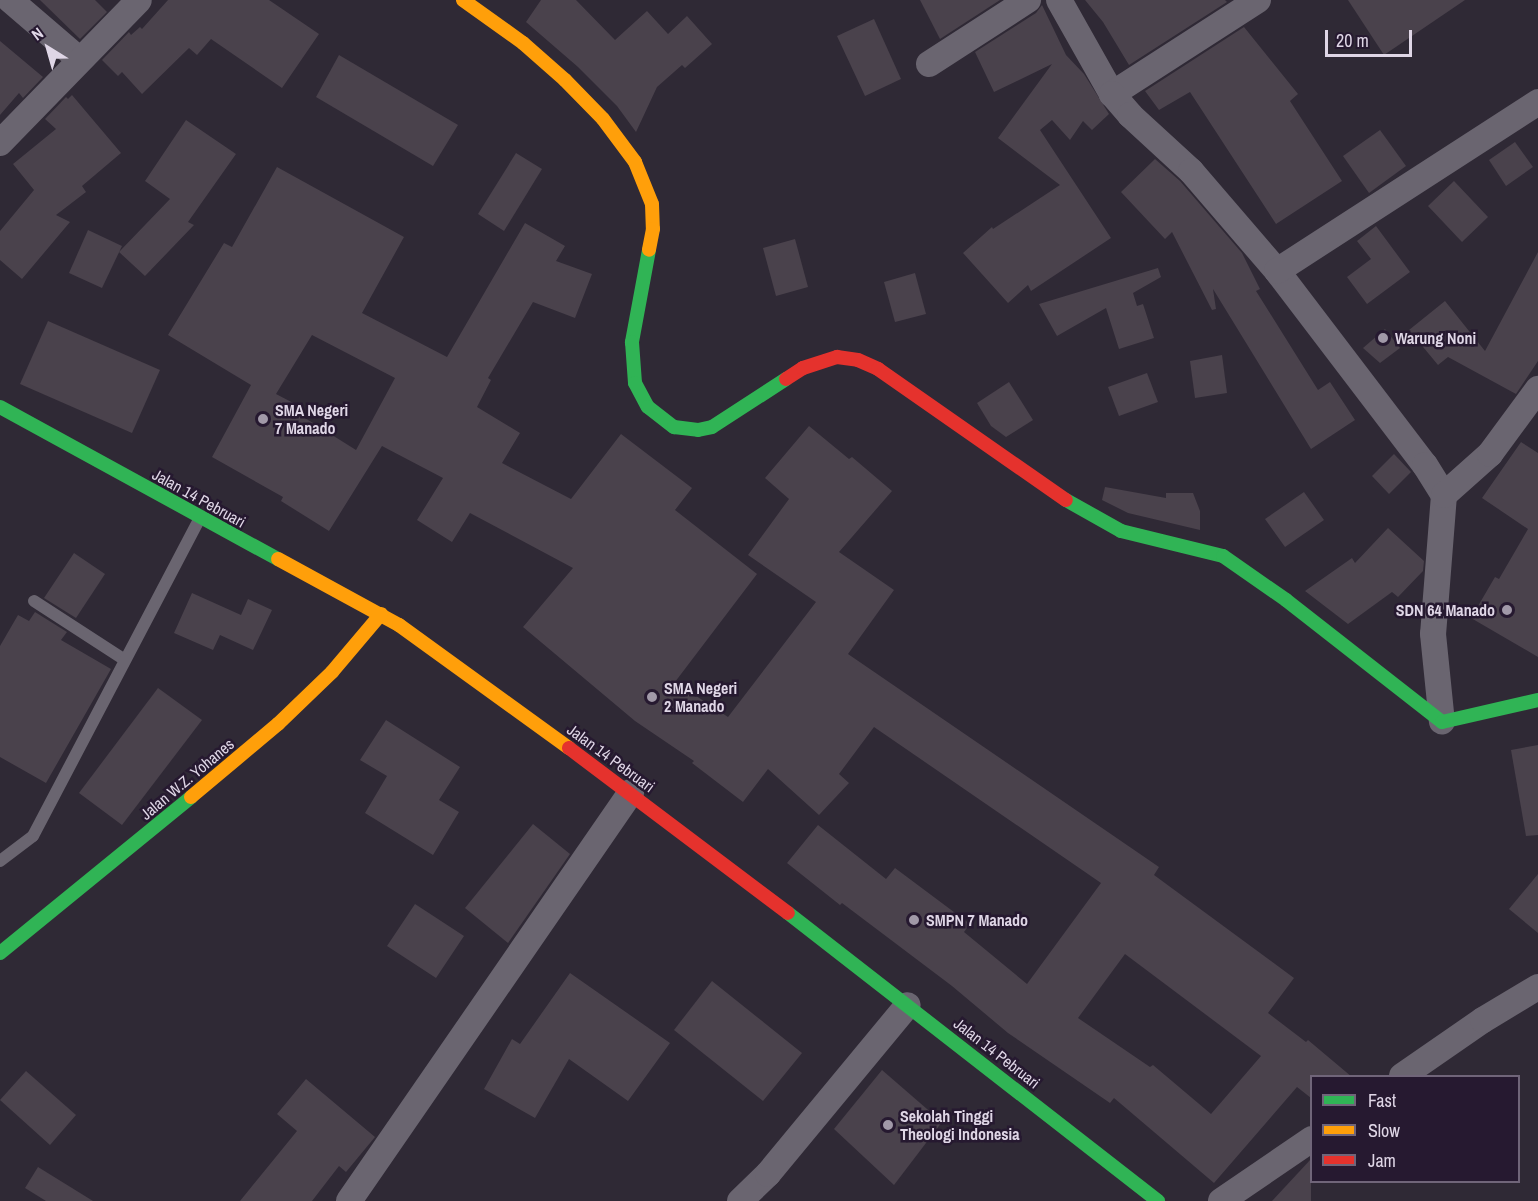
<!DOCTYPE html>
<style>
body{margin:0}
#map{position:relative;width:1538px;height:1201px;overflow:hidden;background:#2f2935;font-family:"Archivo Narrow",sans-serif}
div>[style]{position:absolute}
.building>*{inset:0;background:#4a424c}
.lane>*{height:12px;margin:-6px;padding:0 6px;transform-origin:6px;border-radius:6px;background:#6a6570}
.street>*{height:26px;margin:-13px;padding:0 13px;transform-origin:13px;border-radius:13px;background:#6a6570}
.fast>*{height:14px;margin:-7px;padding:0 7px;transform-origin:7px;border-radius:7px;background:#30b455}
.slow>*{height:14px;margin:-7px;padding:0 7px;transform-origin:7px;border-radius:7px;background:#ff9f0a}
.jam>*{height:14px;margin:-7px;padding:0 7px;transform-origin:7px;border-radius:7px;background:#e5322d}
.dots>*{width:16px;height:16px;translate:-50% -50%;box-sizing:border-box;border:3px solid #261930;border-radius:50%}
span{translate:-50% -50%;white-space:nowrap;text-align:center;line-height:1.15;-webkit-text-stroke:5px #261930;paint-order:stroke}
.poi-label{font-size:16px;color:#dfd6e6;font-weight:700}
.left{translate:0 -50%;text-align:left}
.right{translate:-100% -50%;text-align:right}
.street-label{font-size:16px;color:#dfd6e6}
.legend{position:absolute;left:1310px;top:1075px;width:210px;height:108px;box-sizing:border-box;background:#261930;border:2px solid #706579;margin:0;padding:8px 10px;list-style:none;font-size:18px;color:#dfd6e6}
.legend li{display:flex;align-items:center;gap:12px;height:30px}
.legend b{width:30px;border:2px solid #706579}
.north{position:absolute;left:18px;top:18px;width:60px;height:60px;-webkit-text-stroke:4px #261930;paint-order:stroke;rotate:323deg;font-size:16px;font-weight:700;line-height:24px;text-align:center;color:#dfd6e6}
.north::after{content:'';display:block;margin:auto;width:21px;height:27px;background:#dfd6e6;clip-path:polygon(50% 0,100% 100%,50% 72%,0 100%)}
.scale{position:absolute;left:1325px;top:30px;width:87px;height:27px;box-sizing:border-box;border:3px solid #dfd6e6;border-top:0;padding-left:8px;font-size:18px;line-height:21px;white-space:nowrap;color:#dfd6e6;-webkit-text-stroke:4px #261930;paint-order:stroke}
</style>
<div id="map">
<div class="building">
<i style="clip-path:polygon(40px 0,95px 0,107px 12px,80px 39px)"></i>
<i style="clip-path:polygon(168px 0,269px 0,319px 34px,282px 88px,211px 39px,197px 55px,189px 48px,142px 94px,122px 72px,118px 76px,102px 60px,129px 32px,131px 35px,140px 27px,142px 29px)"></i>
<i style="clip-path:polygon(541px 0,576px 0,615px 40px,647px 11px,668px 34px,687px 16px,712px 44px,685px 68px,682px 65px,657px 87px,636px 132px,617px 106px,578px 67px,526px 22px)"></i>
<i style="clip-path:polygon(920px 0,1000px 0,940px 39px)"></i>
<i style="clip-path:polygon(1085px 0,1225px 0,1227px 2px,1129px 65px,1103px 22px)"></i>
<i style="clip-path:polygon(1348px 0,1465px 0,1384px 55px)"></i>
<i style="clip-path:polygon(1042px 5px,1066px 55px,1084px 74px,1109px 114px,1092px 130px,1083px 121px,1070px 140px,1052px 120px,1040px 130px,1111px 238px,1031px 291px,1028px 285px,1008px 303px,963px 253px,992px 227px,993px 229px,1060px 185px,998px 138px,1052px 64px,994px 92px,975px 52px,1036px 13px)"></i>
<i style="clip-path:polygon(874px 19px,901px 79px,865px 96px,837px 36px)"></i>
<i style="clip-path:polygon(1244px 27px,1298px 94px,1290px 101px,1342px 181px,1276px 224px,1190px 92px,1159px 110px,1145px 91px)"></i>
<i style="clip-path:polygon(0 41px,43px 77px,23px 98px,19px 93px,0 115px)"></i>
<i style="clip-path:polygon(339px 55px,458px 125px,433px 166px,316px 97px)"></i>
<i style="clip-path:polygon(72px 95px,121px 153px,82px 186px,86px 192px,56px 215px,70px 222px,22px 279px,0 260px,0 231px,34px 190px,13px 164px,56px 129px,45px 119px,66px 97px,68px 99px)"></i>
<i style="clip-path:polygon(186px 120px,236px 154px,188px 222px,194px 225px,145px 276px,119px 252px,170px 199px,145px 181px)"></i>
<i style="clip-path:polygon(1380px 130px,1406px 166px,1369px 193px,1343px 156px)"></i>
<i style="clip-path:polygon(1515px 142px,1533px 167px,1506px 186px,1489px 160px)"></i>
<i style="clip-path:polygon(516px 153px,542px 169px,504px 231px,478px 214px)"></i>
<i style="clip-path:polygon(1155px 159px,1180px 181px,1242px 253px,1260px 289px,1256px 291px,1318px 390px,1330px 382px,1355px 420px,1311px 449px,1213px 289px,1216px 309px,1212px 310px,1172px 232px,1165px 239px,1121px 192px)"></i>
<i style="clip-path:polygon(evenodd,277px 167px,404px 237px,362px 313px,447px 357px,525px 223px,565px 246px,556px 261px,592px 274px,575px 318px,533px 302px,488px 378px,491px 380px,477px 407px,520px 433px,502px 463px,571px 499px,621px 434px,692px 488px,675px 510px,757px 574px,675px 682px,728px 717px,816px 602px,748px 555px,789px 499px,765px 478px,809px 426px,849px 459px,852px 457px,892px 491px,839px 552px,894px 590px,848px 654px,1159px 867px,1154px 875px,1294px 978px,1268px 1013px,1306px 1042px,1308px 1040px,1352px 1077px,1311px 1077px,1311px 1098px,1297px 1087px,1214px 1183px,1114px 1098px,1110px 1103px,1008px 1033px,952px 986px,842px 903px,840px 905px,787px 863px,818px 825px,886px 879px,895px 868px,970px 924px,964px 932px,1027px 984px,1101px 883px,874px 727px,839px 774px,849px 783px,819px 815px,768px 769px,743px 802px,692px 763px,694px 761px,635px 721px,523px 627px,573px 568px,470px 513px,452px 542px,417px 520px,443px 478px,382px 446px,329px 531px,281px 501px,283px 497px,212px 457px,251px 385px,168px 335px,224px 243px,232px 247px,277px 167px,312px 335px,395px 378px,356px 450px,297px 413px,301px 407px,276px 394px,312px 335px,277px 167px,1125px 954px,1261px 1056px,1211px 1114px,1153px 1065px,1150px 1067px,1078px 1018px,1125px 954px)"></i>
<i style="clip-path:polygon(1454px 181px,1488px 217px,1462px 242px,1428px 206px)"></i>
<i style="clip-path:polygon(1376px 226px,1410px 272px,1367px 304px,1347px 277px,1371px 259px,1357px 241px)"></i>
<i style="clip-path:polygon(88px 230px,122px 246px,102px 288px,69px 273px)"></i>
<i style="clip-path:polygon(795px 239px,808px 287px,776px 296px,763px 248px)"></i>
<i style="clip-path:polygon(1538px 252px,1538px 361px,1516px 394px,1448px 357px,1438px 365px,1409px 330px,1445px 301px,1485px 351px)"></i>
<i style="clip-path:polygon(1158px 268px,1161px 277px,1133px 293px,1137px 306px,1143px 304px,1154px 338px,1119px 349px,1106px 308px,1057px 336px,1039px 304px)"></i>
<i style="clip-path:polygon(915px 273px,926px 314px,895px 322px,884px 282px)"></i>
<i style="clip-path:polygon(48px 321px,160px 370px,132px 433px,20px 384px)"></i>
<i style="clip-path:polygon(1385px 329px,1400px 348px,1380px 363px,1363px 348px)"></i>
<i style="clip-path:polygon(1222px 355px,1227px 393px,1195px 398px,1190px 361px)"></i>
<i style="clip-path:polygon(1147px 373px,1158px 402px,1119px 416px,1108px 387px)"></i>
<i style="clip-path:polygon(1009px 382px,1033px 420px,1006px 437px,991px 426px,977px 403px)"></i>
<i style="clip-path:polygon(1521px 442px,1538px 453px,1538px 657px,1471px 618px,1495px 577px,1499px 579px,1528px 529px,1482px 498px)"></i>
<i style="clip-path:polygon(1394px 454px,1411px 472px,1389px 494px,1372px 476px)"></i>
<i style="clip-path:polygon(1105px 487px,1166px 498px,1166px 493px,1193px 493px,1200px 511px,1200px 530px,1128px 513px,1102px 500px)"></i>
<i style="clip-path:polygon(1304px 492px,1324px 520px,1285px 547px,1265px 519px)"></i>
<i style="clip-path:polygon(1388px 528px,1424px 561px,1423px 571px,1398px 597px,1392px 592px,1348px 624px,1305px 591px,1352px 558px,1355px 563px)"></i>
<i style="clip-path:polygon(74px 553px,105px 574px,76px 618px,44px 598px)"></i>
<i style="clip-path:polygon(192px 593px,241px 615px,248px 599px,272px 610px,253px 650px,220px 635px,213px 650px,174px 633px)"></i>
<i style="clip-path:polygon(35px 612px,67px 632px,61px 640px,111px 669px,46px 783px,0 757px,0 646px,18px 615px,29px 621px)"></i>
<i style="clip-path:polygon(158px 688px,202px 720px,122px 825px,79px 793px)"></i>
<i style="clip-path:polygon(386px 720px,460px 767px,439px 800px,459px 812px,433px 855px,365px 813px,387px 776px,360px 760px)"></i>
<i style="clip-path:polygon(1538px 745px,1538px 835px,1526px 836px,1511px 750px)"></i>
<i style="clip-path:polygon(533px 824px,570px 854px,508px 943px,465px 908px)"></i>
<i style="clip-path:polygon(1538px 874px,1538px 933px,1509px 909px)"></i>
<i style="clip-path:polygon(415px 904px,464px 936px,436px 978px,387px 946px)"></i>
<i style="clip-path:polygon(570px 973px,670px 1043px,628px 1101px,569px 1059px,535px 1118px,484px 1089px,512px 1039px,520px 1044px)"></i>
<i style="clip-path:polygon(712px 981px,802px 1053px,763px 1101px,674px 1030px)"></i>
<i style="clip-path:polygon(882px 1070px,942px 1122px,894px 1185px,834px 1129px)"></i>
<i style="clip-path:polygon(26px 1071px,76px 1115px,50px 1145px,0 1100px)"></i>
<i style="clip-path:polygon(306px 1079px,375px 1137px,346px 1172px,339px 1166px,312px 1201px,240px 1201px,297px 1131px,277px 1114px)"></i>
<i style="clip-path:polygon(1311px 1159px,1311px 1201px,1272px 1201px)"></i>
<i style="clip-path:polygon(38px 1167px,93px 1201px,46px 1201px,25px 1188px)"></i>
</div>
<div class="lane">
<i style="left:34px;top:601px;width:108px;rotate:33deg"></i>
<i style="left:0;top:861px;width:41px;rotate:-37.1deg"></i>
<i style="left:33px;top:836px;width:359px;rotate:-62.3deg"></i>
</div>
<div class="street">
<i style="left:10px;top:0;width:92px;rotate:40.6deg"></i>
<i style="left:1059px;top:0;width:108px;rotate:60.6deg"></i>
<i style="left:1258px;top:0;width:174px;rotate:147.2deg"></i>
<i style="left:1112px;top:94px;width:28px;rotate:49deg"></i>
<i style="left:1130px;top:115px;width:83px;rotate:42.6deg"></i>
<i style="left:1191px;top:171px;width:132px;rotate:49.3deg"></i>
<i style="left:1277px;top:271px;width:244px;rotate:52.7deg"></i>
<i style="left:1425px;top:465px;width:36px;rotate:58deg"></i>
<i style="left:1444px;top:495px;width:139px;rotate:94.5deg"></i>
<i style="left:1433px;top:634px;width:88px;rotate:84.2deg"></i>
<i style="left:929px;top:64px;width:118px;rotate:-32.9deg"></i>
<i style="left:0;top:143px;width:199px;rotate:-45.8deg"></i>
<i style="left:1277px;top:271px;width:311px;rotate:-32.9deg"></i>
<i style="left:1444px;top:495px;width:62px;rotate:-41.7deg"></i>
<i style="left:1490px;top:454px;width:81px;rotate:-53.6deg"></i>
<i style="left:1402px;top:1076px;width:98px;rotate:-34.7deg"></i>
<i style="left:1483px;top:1020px;width:64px;rotate:-31deg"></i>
<i style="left:349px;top:1201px;width:497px;rotate:-55.4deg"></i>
<i style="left:740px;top:1201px;width:39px;rotate:-44deg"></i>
<i style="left:768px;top:1174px;width:219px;rotate:-50.4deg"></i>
<i style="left:1221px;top:1201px;width:110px;rotate:-34.3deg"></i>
</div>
<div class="fast">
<i style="left:649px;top:250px;width:94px;rotate:100.5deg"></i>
<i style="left:632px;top:342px;width:41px;rotate:85.8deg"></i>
<i style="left:635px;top:383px;width:27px;rotate:62deg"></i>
<i style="left:648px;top:407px;width:33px;rotate:38deg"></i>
<i style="left:674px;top:427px;width:24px;rotate:7deg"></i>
<i style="left:698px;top:430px;width:14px;rotate:-12deg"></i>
<i style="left:712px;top:427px;width:88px;rotate:-33deg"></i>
<i style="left:0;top:407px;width:317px;rotate:28.7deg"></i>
<i style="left:1066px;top:500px;width:63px;rotate:29.4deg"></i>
<i style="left:1121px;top:531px;width:105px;rotate:13.8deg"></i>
<i style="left:1223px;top:556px;width:77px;rotate:34.9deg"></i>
<i style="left:1286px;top:600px;width:198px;rotate:38deg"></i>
<i style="left:1442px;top:722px;width:98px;rotate:-12.9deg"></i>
<i style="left:788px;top:913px;width:469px;rotate:37.9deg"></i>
<i style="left:0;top:953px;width:247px;rotate:-39.2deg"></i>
</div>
<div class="slow">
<i style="left:463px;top:0;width:74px;rotate:35.6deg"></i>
<i style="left:523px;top:43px;width:56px;rotate:41.4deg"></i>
<i style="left:565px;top:80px;width:54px;rotate:45.7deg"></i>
<i style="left:603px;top:119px;width:54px;rotate:53.3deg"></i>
<i style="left:635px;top:162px;width:45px;rotate:68deg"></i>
<i style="left:652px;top:204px;width:25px;rotate:88deg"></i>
<i style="left:653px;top:229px;width:21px;rotate:101deg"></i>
<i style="left:278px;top:559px;width:138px;rotate:28.6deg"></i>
<i style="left:399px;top:625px;width:210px;rotate:35.9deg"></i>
<i style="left:191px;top:797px;width:114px;rotate:-40deg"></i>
<i style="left:278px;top:724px;width:75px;rotate:-43.9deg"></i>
<i style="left:332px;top:672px;width:76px;rotate:-49.8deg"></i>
</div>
<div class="jam">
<i style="left:786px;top:379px;width:20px;rotate:-33deg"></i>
<i style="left:803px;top:368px;width:36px;rotate:-18deg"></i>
<i style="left:837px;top:357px;width:21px;rotate:8deg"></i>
<i style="left:858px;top:360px;width:22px;rotate:24deg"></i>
<i style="left:878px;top:369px;width:229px;rotate:34.9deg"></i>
<i style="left:569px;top:748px;width:274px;rotate:37deg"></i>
</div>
<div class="dots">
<i style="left:1383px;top:338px;background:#a199a8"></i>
<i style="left:263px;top:419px;background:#a199a8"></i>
<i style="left:1507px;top:610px;background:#a199a8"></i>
<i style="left:652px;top:697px;background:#a199a8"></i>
<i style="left:914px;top:920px;background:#a199a8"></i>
<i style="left:888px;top:1125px;background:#a199a8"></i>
</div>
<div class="poi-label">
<span class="left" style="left:1395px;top:338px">Warung Noni</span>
<span class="left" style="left:275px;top:419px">SMA Negeri<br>7 Manado</span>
<span class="right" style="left:1495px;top:610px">SDN 64 Manado</span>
<span class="left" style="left:664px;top:697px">SMA Negeri<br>2 Manado</span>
<span class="left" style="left:926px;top:920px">SMPN 7 Manado</span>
<span class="left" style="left:900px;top:1125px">Sekolah Tinggi<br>Theologi Indonesia</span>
</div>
<div class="street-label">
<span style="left:199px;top:498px;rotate:29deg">Jalan 14 Pebruari</span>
<span style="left:611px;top:758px;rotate:36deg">Jalan 14 Pebruari</span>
<span style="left:187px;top:779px;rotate:-40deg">Jalan W.Z. Yohanes</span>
<span style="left:997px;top:1053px;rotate:38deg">Jalan 14 Pebruari</span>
</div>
<ul class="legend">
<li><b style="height:8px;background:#30b455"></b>Fast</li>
<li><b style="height:8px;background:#ff9f0a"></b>Slow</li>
<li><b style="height:8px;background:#e5322d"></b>Jam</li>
</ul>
<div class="north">N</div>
<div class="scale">20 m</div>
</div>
